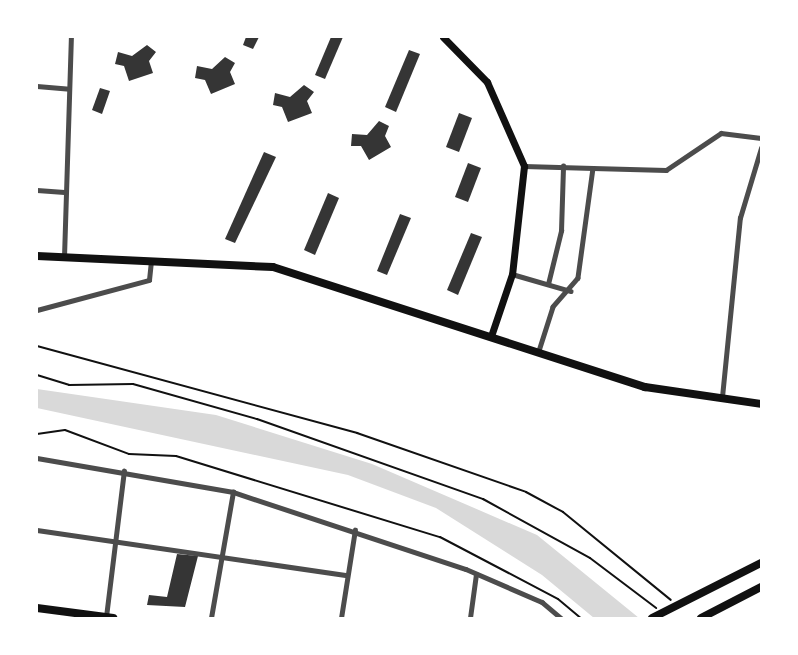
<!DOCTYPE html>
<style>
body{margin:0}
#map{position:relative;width:798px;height:655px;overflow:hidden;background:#fff;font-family:"Open Sans",sans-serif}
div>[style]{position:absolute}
.water>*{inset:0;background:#d9d9d9}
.building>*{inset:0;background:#353535}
.path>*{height:2px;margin:-1px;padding:0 1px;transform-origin:1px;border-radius:1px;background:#111}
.minor>*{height:4.5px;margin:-2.25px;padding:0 2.25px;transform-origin:2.25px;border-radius:2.25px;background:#4c4c4c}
.secondary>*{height:7px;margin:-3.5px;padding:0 3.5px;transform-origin:3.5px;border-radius:3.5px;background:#111}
.primary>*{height:8px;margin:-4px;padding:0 4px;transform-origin:4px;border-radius:4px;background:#111}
span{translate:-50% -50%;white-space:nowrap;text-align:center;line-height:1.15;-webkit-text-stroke:6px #fff;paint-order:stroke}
.frame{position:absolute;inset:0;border:38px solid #fff;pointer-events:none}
</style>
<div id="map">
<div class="water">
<i style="clip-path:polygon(37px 389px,216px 415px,372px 464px,537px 535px,639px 618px,594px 618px,542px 575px,436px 508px,348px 475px,37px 408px)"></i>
</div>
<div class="building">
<i style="clip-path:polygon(246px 37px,259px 37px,253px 49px,243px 45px)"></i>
<i style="clip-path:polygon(331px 37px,343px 37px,325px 79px,315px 75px)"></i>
<i style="clip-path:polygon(147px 45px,156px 52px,149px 61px,153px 73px,129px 81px,124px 66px,115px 64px,118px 52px,132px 56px)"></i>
<i style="clip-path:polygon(409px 50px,420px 54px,396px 112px,385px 107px)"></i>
<i style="clip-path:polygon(225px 57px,235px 63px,230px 72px,235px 84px,211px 94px,205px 80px,195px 78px,197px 66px,212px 69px)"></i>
<i style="clip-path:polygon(304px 85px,314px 92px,307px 101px,312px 113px,288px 122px,282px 107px,273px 105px,275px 93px,290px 97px)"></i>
<i style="clip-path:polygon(100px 88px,110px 91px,102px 114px,92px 110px)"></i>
<i style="clip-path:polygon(459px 113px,472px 118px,459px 152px,446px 147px)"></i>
<i style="clip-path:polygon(379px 121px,389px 126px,385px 136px,391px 147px,369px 160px,361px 146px,351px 146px,352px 134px,367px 135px)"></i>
<i style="clip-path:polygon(264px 152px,276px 157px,235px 243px,225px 239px)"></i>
<i style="clip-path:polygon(468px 163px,481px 168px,468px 202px,455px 197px)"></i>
<i style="clip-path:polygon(328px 193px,339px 198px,315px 255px,304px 250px)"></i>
<i style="clip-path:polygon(400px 214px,411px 218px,387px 275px,377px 271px)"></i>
<i style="clip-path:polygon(471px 233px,482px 237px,458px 295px,447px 290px)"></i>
<i style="clip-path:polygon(177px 554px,198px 556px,185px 607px,147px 605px,149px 595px,167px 597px)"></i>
</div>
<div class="path">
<i style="left:37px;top:346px;width:332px;rotate:15.2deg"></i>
<i style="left:357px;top:433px;width:179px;rotate:19.2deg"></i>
<i style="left:526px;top:492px;width:42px;rotate:28.4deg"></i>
<i style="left:563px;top:512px;width:139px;rotate:39.2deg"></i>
<i style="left:37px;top:375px;width:34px;rotate:17deg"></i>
<i style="left:69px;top:385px;width:64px;rotate:-0.9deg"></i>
<i style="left:133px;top:384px;width:129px;rotate:15.8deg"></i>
<i style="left:257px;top:419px;width:240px;rotate:19.5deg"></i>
<i style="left:483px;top:499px;width:122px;rotate:28.9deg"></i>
<i style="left:590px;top:558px;width:83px;rotate:37.1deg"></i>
<i style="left:37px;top:434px;width:28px;rotate:-8deg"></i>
<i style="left:65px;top:430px;width:68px;rotate:20.6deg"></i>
<i style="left:129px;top:454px;width:47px;rotate:2.4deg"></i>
<i style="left:176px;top:456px;width:276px;rotate:17.1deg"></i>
<i style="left:440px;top:537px;width:133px;rotate:27.7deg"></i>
<i style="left:558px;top:599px;width:30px;rotate:40deg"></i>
</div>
<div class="minor">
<i style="left:37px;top:86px;width:32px;rotate:5deg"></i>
<i style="left:524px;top:166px;width:69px;rotate:1.7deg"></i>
<i style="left:593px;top:168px;width:111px;rotate:97.8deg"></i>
<i style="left:578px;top:278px;width:38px;rotate:131deg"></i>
<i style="left:553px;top:307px;width:46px;rotate:107.7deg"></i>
<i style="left:593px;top:168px;width:73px;rotate:1.6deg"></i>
<i style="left:666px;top:170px;width:66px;rotate:-33.9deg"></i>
<i style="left:721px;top:133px;width:40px;rotate:7.1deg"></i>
<i style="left:37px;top:190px;width:27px;rotate:4deg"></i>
<i style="left:64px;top:257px;width:220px;rotate:-88.2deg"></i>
<i style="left:512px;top:274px;width:61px;rotate:16.1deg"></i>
<i style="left:548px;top:284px;width:55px;rotate:-76.2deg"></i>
<i style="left:561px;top:231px;width:65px;rotate:-88.2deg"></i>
<i style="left:37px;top:310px;width:116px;rotate:-15deg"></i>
<i style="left:149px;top:280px;width:18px;rotate:-84deg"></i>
<i style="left:722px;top:397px;width:180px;rotate:-84.3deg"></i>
<i style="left:740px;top:218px;width:73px;rotate:-73.3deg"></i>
<i style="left:37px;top:458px;width:199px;rotate:9.8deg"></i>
<i style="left:233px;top:492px;width:245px;rotate:18.3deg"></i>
<i style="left:466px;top:569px;width:83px;rotate:23.5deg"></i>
<i style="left:542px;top:602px;width:25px;rotate:40deg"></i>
<i style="left:37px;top:530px;width:313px;rotate:8.3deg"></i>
<i style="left:106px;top:617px;width:147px;rotate:-83deg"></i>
<i style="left:211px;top:618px;width:128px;rotate:-80.1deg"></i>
<i style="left:341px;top:618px;width:89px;rotate:-81deg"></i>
<i style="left:470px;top:618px;width:44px;rotate:-82.2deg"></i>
</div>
<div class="secondary">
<i style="left:443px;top:37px;width:63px;rotate:45.6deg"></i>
<i style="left:487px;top:82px;width:92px;rotate:66.2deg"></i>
<i style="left:524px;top:166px;width:109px;rotate:96.3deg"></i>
<i style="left:512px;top:274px;width:65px;rotate:108.7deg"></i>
</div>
<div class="primary">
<i style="left:37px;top:256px;width:236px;rotate:2.7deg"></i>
<i style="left:273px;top:267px;width:391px;rotate:17.9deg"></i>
<i style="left:645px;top:387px;width:117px;rotate:8.3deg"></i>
<i style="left:37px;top:608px;width:77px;rotate:7.5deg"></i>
<i style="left:652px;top:618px;width:122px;rotate:-26.8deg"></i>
<i style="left:701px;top:618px;width:68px;rotate:-27.3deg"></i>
</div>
<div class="frame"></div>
</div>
